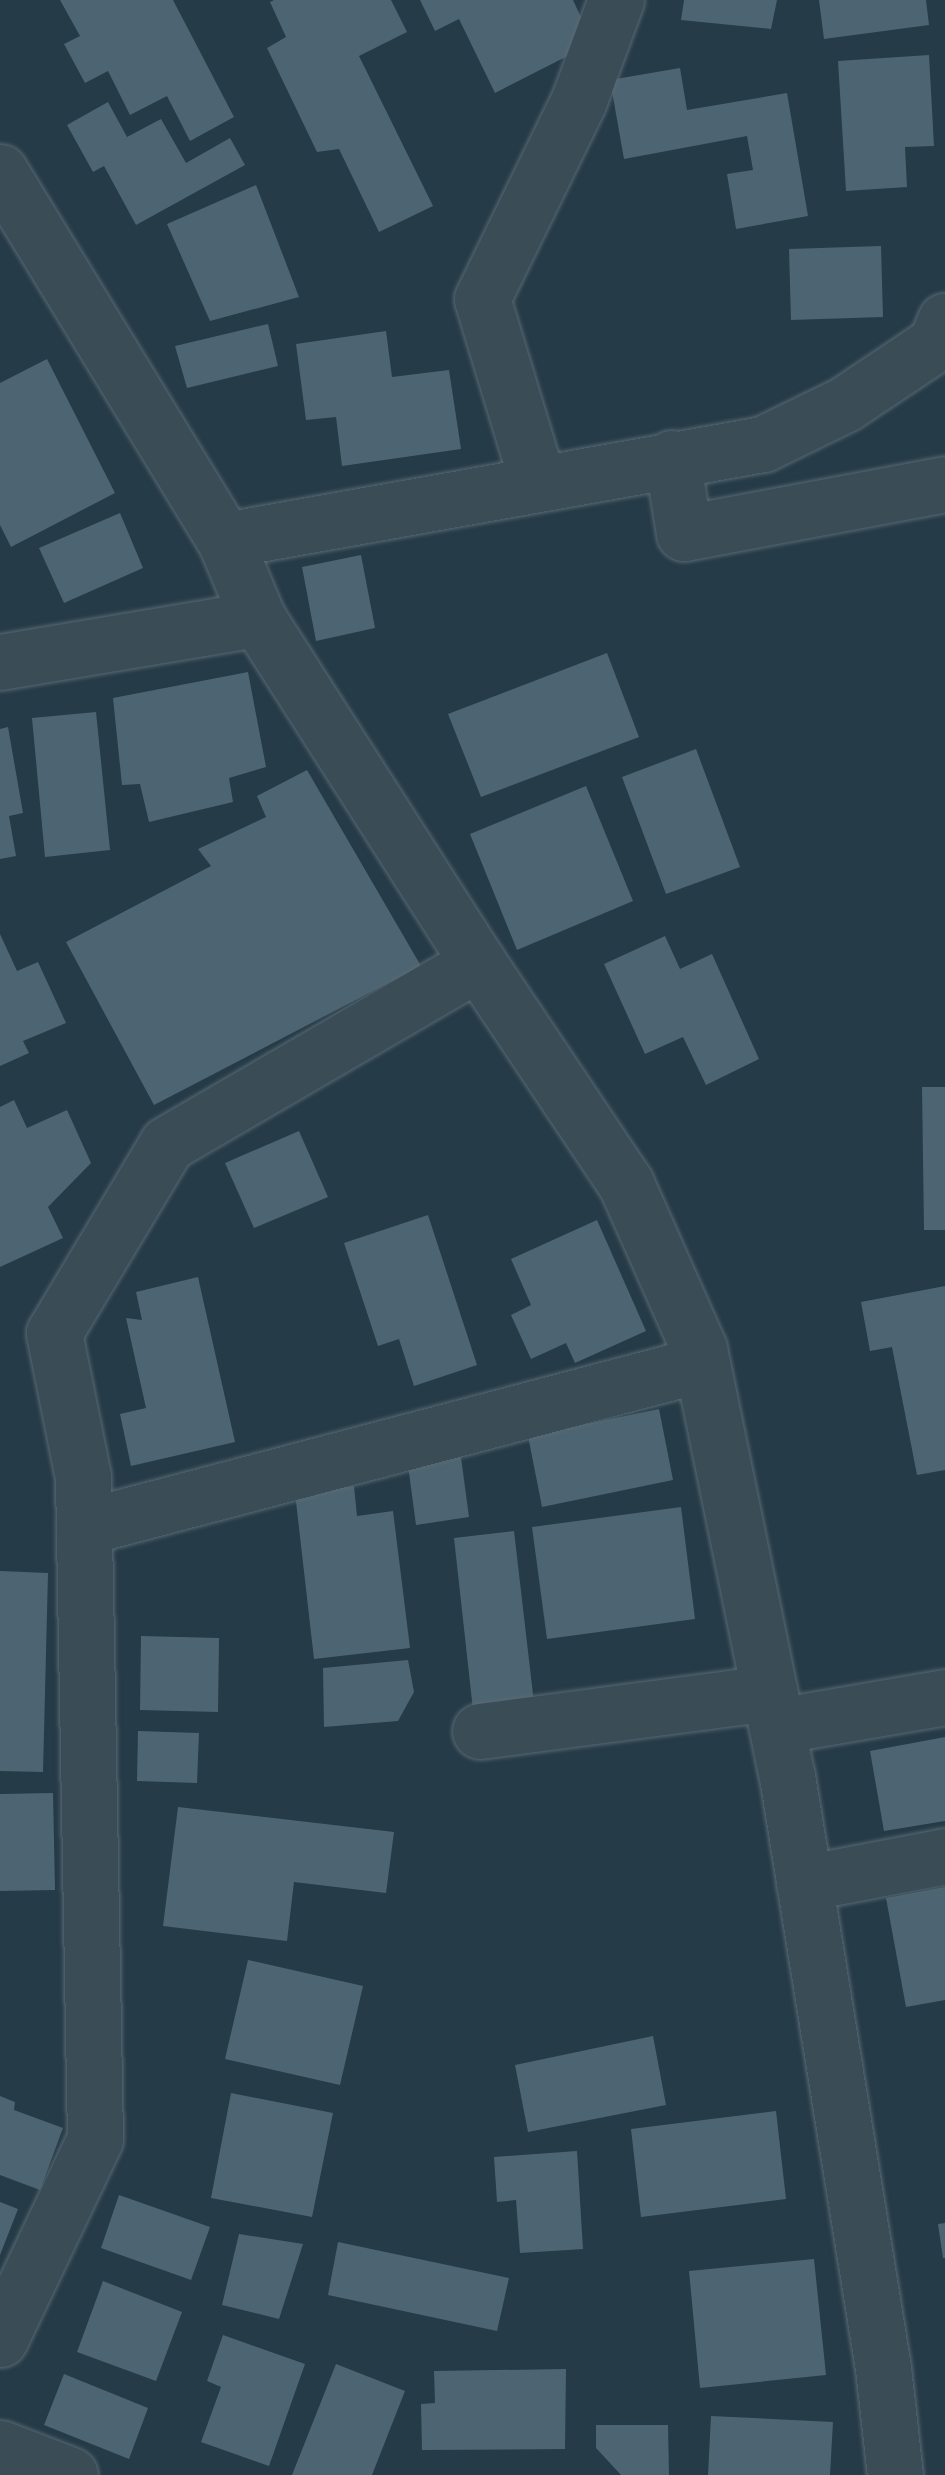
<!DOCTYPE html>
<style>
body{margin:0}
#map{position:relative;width:945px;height:2475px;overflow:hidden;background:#253b47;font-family:Roboto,sans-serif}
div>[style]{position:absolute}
.building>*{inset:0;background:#4d6572}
.roads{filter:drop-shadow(0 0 2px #586973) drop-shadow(0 0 2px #586973)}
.minor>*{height:55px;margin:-27.5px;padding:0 27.5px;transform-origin:27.5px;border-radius:27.5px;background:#3a4c56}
span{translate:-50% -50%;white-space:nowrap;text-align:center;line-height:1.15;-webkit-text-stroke:8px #1e313c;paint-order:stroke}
</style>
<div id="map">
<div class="building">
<i style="clip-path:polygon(60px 0,173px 0,234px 117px,190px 141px,167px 96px,130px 115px,108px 71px,85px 83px,64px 44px,80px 36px)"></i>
<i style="clip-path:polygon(274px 0,391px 0,407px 32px,359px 56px,433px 206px,379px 232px,339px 149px,317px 152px,267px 48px,286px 37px,270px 2px)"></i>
<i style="clip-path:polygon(420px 0,573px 0,593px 43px,495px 93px,459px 19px,435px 31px)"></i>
<i style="clip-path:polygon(684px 0,777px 0,771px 29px,681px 20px)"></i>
<i style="clip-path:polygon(819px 0,926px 0,929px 25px,824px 39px)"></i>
<i style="clip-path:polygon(929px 55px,934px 146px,905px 147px,907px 187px,846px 191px,838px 61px)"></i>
<i style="clip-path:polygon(680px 68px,687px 110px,787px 93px,808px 216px,736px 229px,727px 174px,753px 170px,747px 136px,624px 159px,610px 80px)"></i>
<i style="clip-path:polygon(108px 102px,127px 137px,161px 119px,186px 163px,230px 138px,245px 165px,136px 225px,104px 166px,93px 172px,67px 125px)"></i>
<i style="clip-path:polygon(256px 185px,299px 297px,210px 321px,167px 224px)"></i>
<i style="clip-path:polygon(881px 246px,883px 317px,791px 320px,789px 249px)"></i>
<i style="clip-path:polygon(268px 324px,278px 366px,187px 388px,175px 346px)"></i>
<i style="clip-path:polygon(386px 331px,392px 377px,449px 370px,461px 449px,342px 466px,336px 417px,306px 420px,296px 344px)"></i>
<i style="clip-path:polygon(47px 359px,115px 493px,11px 547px,0 525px,0 383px)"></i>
<i style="clip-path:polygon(120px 513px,143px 568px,64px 603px,39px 548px)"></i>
<i style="clip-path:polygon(361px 555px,375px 628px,316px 641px,302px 567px)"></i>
<i style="clip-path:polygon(607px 653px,639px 737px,481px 797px,448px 714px)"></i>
<i style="clip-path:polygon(248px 672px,266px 767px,229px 778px,233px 802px,149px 822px,140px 784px,122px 785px,113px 698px)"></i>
<i style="clip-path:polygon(96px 712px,110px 850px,45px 857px,32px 718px)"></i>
<i style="clip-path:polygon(8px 727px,23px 813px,9px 816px,16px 856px,0 859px,0 729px)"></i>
<i style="clip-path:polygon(696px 749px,740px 867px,666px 894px,622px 777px)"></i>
<i style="clip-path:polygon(307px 770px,421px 966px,154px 1105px,66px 942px,211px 866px,198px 849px,266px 817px,257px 796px)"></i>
<i style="clip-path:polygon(586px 786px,633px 901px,517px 950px,470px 834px)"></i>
<i style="clip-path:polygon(0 934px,17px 971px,38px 962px,66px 1023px,23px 1041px,29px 1053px,0 1066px)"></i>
<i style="clip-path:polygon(665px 936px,680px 969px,712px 954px,759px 1059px,706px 1085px,683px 1037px,645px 1054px,604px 964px)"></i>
<i style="clip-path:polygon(922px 1087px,945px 1087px,945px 1230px,924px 1230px)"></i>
<i style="clip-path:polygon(14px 1100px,27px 1128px,67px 1110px,91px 1163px,48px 1207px,63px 1238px,0 1267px,0 1107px)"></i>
<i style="clip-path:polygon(299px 1131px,328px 1197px,254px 1228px,225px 1163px)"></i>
<i style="clip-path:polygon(428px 1215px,477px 1365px,414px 1386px,399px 1339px,378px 1346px,344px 1243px)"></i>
<i style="clip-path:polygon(597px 1220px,646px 1331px,575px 1363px,566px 1343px,531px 1359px,511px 1315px,531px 1305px,511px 1259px)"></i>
<i style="clip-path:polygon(198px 1277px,235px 1442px,131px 1466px,120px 1414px,146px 1408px,126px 1318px,142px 1320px,136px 1292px)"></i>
<i style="clip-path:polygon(945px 1286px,945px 1470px,917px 1475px,892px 1347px,870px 1351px,861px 1302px)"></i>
<i style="clip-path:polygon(659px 1409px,673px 1480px,542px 1507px,528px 1436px)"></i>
<i style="clip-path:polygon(460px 1450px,469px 1517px,416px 1525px,407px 1458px)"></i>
<i style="clip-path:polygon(354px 1486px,357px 1516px,393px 1511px,410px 1648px,314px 1659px,295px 1493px)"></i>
<i style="clip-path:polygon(681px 1507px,695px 1619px,547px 1639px,532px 1527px)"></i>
<i style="clip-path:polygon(514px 1531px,534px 1703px,473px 1710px,454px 1538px)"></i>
<i style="clip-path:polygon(0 1571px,48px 1573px,43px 1772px,0 1771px)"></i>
<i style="clip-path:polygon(141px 1636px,219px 1638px,218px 1712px,140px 1710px)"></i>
<i style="clip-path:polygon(408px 1660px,414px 1692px,398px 1721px,324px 1727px,323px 1668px)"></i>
<i style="clip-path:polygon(138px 1731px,199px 1733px,197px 1783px,137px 1781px)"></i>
<i style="clip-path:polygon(945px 1737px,945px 1821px,884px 1831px,870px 1751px)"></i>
<i style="clip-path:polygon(53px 1793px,55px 1890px,0 1891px,0 1794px)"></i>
<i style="clip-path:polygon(178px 1807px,394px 1832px,386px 1893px,294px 1882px,287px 1941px,163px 1926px)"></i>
<i style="clip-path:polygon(945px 1887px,945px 2000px,906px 2007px,886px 1898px)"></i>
<i style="clip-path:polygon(248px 1960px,363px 1986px,340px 2085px,225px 2059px)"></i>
<i style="clip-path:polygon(653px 2036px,666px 2105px,528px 2132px,515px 2065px)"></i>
<i style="clip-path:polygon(231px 2093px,333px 2113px,312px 2217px,211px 2198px)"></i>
<i style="clip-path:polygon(0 2096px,15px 2102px,14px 2110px,63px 2128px,40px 2190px,0 2175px)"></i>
<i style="clip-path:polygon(776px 2111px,786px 2199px,641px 2217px,631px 2129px)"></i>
<i style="clip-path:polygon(577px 2151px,583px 2249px,520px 2253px,516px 2200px,497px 2202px,494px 2157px)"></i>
<i style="clip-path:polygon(119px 2195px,210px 2227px,191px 2280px,101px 2248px)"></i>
<i style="clip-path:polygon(0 2202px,18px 2209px,0 2255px)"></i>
<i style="clip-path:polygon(945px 2223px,945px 2258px,943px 2258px,938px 2224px)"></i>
<i style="clip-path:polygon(239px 2234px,303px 2244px,279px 2319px,222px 2305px)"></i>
<i style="clip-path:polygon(338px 2242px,509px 2278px,497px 2331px,328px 2295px)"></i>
<i style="clip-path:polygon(814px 2259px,826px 2375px,700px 2388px,689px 2271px)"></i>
<i style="clip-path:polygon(103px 2281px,182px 2312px,156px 2381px,77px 2352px)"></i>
<i style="clip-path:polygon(223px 2335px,305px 2364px,269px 2466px,201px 2442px,221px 2387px,207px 2381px)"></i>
<i style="clip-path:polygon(336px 2364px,405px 2391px,372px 2475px,292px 2475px)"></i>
<i style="clip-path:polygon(566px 2369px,565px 2449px,422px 2450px,421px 2404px,435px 2403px,434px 2371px)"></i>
<i style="clip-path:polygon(64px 2374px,148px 2408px,129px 2459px,44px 2425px)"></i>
<i style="clip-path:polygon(711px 2416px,833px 2422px,830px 2475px,708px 2475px)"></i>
<i style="clip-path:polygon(596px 2425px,668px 2425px,669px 2475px,621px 2475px,596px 2448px)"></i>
</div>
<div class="roads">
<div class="minor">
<i style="left:0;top:172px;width:431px;rotate:58.6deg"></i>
<i style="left:225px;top:540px;width:86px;rotate:67.3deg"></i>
<i style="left:258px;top:619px;width:408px;rotate:57.4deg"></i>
<i style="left:478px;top:963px;width:266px;rotate:56.2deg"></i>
<i style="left:626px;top:1184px;width:180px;rotate:66.1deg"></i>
<i style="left:699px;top:1349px;width:436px;rotate:78.4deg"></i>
<i style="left:787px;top:1776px;width:600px;rotate:80.79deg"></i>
<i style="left:883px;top:2368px;width:108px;rotate:83.6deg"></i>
<i style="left:672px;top:458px;width:76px;rotate:80.9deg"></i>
<i style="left:684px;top:533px;width:266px;rotate:-10.6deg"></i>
<i style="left:538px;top:483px;width:192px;rotate:-106.9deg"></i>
<i style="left:482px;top:299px;width:221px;rotate:-64deg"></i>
<i style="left:579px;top:100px;width:107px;rotate:-69.7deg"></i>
<i style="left:225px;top:540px;width:546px;rotate:-10.12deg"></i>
<i style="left:763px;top:444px;width:91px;rotate:-26deg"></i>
<i style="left:845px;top:404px;width:110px;rotate:-33.8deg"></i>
<i style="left:936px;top:343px;width:24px;rotate:-68deg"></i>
<i style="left:0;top:662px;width:262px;rotate:-9.5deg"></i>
<i style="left:84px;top:1527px;width:639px;rotate:-14.78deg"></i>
<i style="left:777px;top:1726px;width:170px;rotate:-9.8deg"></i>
<i style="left:480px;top:1731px;width:292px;rotate:-7.5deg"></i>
<i style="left:804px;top:1883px;width:144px;rotate:-10.8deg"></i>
<i style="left:0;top:2339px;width:221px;rotate:-64.6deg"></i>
<i style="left:95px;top:2139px;width:662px;rotate:-91.04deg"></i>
<i style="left:83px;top:1477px;width:147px;rotate:-101.4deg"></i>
<i style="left:54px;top:1333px;width:220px;rotate:-59.1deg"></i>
<i style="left:167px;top:1144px;width:360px;rotate:-30.2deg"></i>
<i style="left:0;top:2448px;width:75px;rotate:21.1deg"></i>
</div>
</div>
</div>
